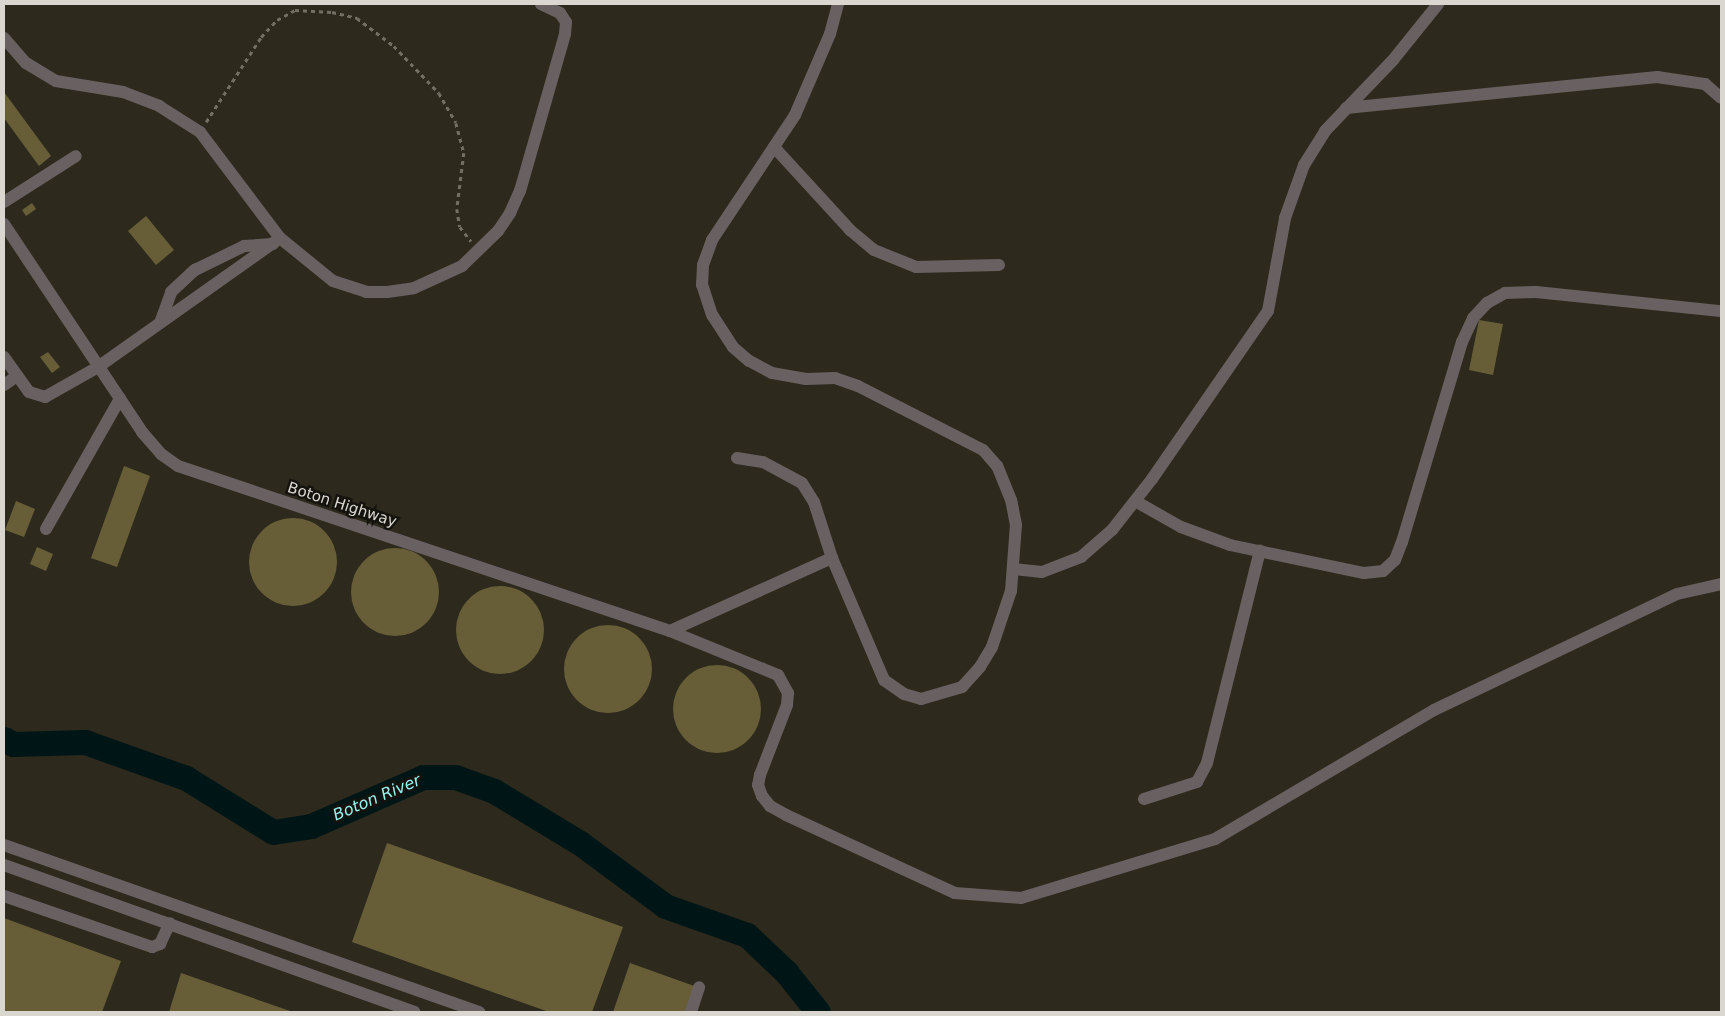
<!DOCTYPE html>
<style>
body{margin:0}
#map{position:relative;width:1725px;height:1016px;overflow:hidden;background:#2d2a1d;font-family:"DejaVu Sans",sans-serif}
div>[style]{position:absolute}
.river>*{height:25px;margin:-12.5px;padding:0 12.5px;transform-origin:12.5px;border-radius:12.5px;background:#001616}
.building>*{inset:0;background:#675e38}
.round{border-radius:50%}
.path>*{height:2.5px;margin-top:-1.25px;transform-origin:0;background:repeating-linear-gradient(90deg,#726f64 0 4px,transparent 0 8px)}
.minor>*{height:12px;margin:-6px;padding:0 6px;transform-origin:6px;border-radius:6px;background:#696161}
span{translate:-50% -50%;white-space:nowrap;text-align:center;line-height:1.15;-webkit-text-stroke:5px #14130d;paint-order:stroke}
.street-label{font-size:15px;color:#d9d7cf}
.water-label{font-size:16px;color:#96f1f1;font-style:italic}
.frame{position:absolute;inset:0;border:5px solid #d9d7cf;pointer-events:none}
</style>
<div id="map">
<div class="river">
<i style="left:4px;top:739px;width:10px;rotate:29deg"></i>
<i style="left:13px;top:744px;width:72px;rotate:-1.6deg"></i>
<i style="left:85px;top:742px;width:107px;rotate:19.6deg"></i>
<i style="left:186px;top:778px;width:102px;rotate:31.8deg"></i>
<i style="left:273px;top:832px;width:38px;rotate:-9deg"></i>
<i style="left:311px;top:826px;width:122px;rotate:-23.6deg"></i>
<i style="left:423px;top:777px;width:32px"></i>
<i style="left:455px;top:777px;width:41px;rotate:19.7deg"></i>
<i style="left:494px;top:791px;width:100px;rotate:31.2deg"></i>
<i style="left:580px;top:843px;width:106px;rotate:36.5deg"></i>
<i style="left:665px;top:906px;width:87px;rotate:19.5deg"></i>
<i style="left:747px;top:935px;width:54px;rotate:43.5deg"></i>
<i style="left:786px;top:972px;width:51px;rotate:51.3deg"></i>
</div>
<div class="building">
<i style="clip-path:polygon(4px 92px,51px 156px,39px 166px,4px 118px)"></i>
<i style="clip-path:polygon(32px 203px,36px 209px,26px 216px,22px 210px)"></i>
<i style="clip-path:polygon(146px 216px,174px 250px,156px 265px,128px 231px)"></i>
<i style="clip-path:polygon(1479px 320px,1503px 324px,1493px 375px,1469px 370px)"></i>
<i style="clip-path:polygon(48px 352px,60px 367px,52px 373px,40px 357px)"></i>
<i style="clip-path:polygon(124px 466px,150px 476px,117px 567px,91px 558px)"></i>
<i style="clip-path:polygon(16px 501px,35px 509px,24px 537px,5px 530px)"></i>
<i class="round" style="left:249px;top:518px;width:88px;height:88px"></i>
<i style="clip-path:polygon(37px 547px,53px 554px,46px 571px,30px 564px)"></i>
<i class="round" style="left:351px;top:548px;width:88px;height:88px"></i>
<i class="round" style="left:456px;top:586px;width:88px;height:88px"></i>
<i class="round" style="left:564px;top:625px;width:88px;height:88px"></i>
<i class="round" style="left:673px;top:665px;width:88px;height:88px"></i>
<i style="clip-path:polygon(387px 843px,623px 927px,592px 1012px,549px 1012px,352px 942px)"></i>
<i style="clip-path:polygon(4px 918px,121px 961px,102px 1012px,4px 1012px)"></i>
<i style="clip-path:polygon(630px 963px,697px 987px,688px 1012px,613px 1012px)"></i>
<i style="clip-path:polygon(181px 973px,293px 1012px,169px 1012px)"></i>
</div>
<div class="path">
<i style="left:206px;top:122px;width:101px;rotate:-57.1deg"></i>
<i style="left:261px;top:37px;width:23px;rotate:-47deg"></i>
<i style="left:277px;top:20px;width:21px;rotate:-29deg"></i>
<i style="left:295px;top:10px;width:37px;rotate:3deg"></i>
<i style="left:332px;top:12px;width:26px;rotate:13deg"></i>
<i style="left:357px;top:18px;width:46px;rotate:37.1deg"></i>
<i style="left:394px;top:46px;width:65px;rotate:46.2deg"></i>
<i style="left:439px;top:93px;width:34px;rotate:60deg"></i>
<i style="left:456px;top:123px;width:31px;rotate:75deg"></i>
<i style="left:464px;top:153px;width:56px;rotate:97.1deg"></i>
<i style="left:457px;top:209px;width:18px;rotate:81deg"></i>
<i style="left:460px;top:227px;width:18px;rotate:52deg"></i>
</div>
<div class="minor">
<i style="left:4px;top:38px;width:33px;rotate:49deg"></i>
<i style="left:26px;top:63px;width:35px;rotate:31deg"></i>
<i style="left:56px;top:81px;width:68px;rotate:9.3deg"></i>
<i style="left:123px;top:92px;width:39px;rotate:21deg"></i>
<i style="left:159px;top:106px;width:49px;rotate:32.4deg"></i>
<i style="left:200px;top:132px;width:133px;rotate:53deg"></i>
<i style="left:280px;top:238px;width:68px;rotate:39.1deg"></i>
<i style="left:333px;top:281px;width:35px;rotate:18deg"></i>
<i style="left:366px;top:292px;width:21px"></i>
<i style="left:387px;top:292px;width:27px;rotate:-8deg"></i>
<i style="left:414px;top:288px;width:53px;rotate:-24.6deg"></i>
<i style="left:462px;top:266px;width:50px;rotate:-44.2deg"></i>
<i style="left:498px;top:231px;width:22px;rotate:-56deg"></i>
<i style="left:510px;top:213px;width:24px;rotate:-66deg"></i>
<i style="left:520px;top:191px;width:163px;rotate:-74deg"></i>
<i style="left:565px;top:34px;width:12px;rotate:-85deg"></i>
<i style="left:566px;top:22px;width:11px;rotate:-124deg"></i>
<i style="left:560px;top:13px;width:21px;rotate:-155deg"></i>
<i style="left:1346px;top:108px;width:313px;rotate:-5.7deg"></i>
<i style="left:1657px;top:77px;width:49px;rotate:8.3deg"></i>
<i style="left:1705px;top:84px;width:21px;rotate:41deg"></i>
<i style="left:774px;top:147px;width:113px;rotate:47.5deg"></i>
<i style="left:850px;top:230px;width:31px;rotate:40deg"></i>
<i style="left:874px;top:250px;width:45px;rotate:22deg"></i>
<i style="left:916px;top:267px;width:83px;rotate:-1.4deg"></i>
<i style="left:4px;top:202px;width:85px;rotate:-32.6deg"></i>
<i style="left:4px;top:224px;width:250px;rotate:56.4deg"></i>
<i style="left:142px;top:432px;width:29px;rotate:49deg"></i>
<i style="left:161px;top:454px;width:21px;rotate:35deg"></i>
<i style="left:178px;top:466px;width:519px;rotate:18.54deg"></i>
<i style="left:670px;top:631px;width:117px;rotate:22.2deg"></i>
<i style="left:778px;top:675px;width:21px;rotate:61deg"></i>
<i style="left:788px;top:693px;width:12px;rotate:95deg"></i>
<i style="left:787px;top:705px;width:75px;rotate:111.1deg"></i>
<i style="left:760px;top:775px;width:10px;rotate:101deg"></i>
<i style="left:758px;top:785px;width:12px;rotate:70deg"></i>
<i style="left:762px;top:796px;width:13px;rotate:51deg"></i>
<i style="left:770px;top:806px;width:18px;rotate:29deg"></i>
<i style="left:786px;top:815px;width:186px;rotate:24.8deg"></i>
<i style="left:955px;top:893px;width:66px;rotate:4.3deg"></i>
<i style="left:1021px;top:898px;width:203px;rotate:-16.9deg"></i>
<i style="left:1215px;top:839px;width:254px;rotate:-30.5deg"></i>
<i style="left:1434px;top:710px;width:269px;rotate:-25.5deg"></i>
<i style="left:1677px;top:594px;width:45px;rotate:-12.8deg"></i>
<i style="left:160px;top:323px;width:33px;rotate:-70deg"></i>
<i style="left:171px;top:292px;width:33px;rotate:-43deg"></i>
<i style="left:195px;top:270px;width:55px;rotate:-26.1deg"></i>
<i style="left:244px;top:246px;width:29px;rotate:-4deg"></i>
<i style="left:4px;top:357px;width:43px;rotate:54.5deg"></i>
<i style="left:29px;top:392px;width:17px;rotate:17deg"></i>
<i style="left:45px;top:397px;width:61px;rotate:-29.5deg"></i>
<i style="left:98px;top:367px;width:223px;rotate:-35.3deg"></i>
<i style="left:4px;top:385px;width:16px;rotate:-35deg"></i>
<i style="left:737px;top:458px;width:26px;rotate:9deg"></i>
<i style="left:763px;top:462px;width:44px;rotate:28.3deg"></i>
<i style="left:802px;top:483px;width:22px;rotate:58deg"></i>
<i style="left:814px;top:502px;width:59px;rotate:72.2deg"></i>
<i style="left:1135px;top:501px;width:53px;rotate:29.5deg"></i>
<i style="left:1181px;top:527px;width:52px;rotate:20.2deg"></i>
<i style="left:1230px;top:545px;width:137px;rotate:11.8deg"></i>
<i style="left:1364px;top:573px;width:19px;rotate:-6deg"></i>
<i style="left:1383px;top:571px;width:16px;rotate:-43deg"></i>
<i style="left:1395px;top:560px;width:19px;rotate:-69deg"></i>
<i style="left:1402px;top:542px;width:209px;rotate:-73.3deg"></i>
<i style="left:1462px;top:342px;width:26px;rotate:-65deg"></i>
<i style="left:1473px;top:318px;width:21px;rotate:-47deg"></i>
<i style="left:1487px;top:303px;width:21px;rotate:-29deg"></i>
<i style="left:1505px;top:293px;width:31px;rotate:-2deg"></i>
<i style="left:1536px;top:292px;width:186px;rotate:5.9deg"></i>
<i style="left:46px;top:529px;width:150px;rotate:-60.4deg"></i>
<i style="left:1014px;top:569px;width:28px;rotate:6deg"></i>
<i style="left:1042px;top:572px;width:42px;rotate:-21deg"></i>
<i style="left:1081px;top:557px;width:41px;rotate:-41.1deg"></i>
<i style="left:1112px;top:530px;width:65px;rotate:-51.9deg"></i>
<i style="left:1152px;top:479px;width:204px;rotate:-55.4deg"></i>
<i style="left:1268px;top:311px;width:95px;rotate:-79.6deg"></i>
<i style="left:1285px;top:218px;width:56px;rotate:-70.3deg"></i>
<i style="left:1304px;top:165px;width:40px;rotate:-58deg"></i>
<i style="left:1325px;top:131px;width:98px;rotate:-46.2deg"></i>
<i style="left:1393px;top:60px;width:72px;rotate:-51.2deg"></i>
<i style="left:670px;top:631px;width:178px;rotate:-24.3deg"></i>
<i style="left:832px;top:558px;width:133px;rotate:66.9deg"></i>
<i style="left:884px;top:680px;width:24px;rotate:35deg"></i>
<i style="left:904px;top:694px;width:18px;rotate:16deg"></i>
<i style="left:921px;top:699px;width:43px;rotate:-16.3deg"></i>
<i style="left:962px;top:687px;width:27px;rotate:-48deg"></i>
<i style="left:980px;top:667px;width:23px;rotate:-59deg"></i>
<i style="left:992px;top:647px;width:59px;rotate:-71.3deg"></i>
<i style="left:1011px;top:591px;width:66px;rotate:-85.7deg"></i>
<i style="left:1016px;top:525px;width:25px;rotate:-101deg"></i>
<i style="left:1011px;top:500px;width:37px;rotate:-112deg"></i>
<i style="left:997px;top:466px;width:21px;rotate:-131deg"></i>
<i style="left:983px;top:450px;width:140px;rotate:-152.9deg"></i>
<i style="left:858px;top:386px;width:24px;rotate:-161deg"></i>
<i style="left:835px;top:378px;width:29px;rotate:178deg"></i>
<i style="left:806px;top:379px;width:35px;rotate:-170deg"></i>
<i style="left:772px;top:373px;width:26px;rotate:-152deg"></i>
<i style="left:749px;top:361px;width:21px;rotate:-139deg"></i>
<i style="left:733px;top:347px;width:38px;rotate:-123deg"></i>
<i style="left:712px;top:315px;width:32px;rotate:-108deg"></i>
<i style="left:702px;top:285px;width:20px;rotate:-87deg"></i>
<i style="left:703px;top:265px;width:27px;rotate:-70deg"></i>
<i style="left:712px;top:240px;width:150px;rotate:-56.4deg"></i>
<i style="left:795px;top:115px;width:88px;rotate:-66.6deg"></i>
<i style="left:830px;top:34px;width:31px;rotate:-75deg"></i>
<i style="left:1144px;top:799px;width:56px;rotate:-17.8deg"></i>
<i style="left:1197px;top:782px;width:21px;rotate:-62deg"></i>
<i style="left:1207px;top:763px;width:219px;rotate:-76deg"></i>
<i style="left:4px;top:845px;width:504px;rotate:19.37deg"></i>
<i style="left:4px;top:865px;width:436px;rotate:19.7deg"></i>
<i style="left:4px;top:896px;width:157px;rotate:19deg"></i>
<i style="left:152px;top:947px;width:9px;rotate:-21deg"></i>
<i style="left:160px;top:944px;width:23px;rotate:-65deg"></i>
<i style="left:691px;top:1012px;width:26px;rotate:-72deg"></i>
</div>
<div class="street-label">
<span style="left:342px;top:505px;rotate:18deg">Boton Highway</span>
</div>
<div class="water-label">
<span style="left:377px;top:798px;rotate:-23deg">Boton River</span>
</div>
<div class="frame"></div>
</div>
